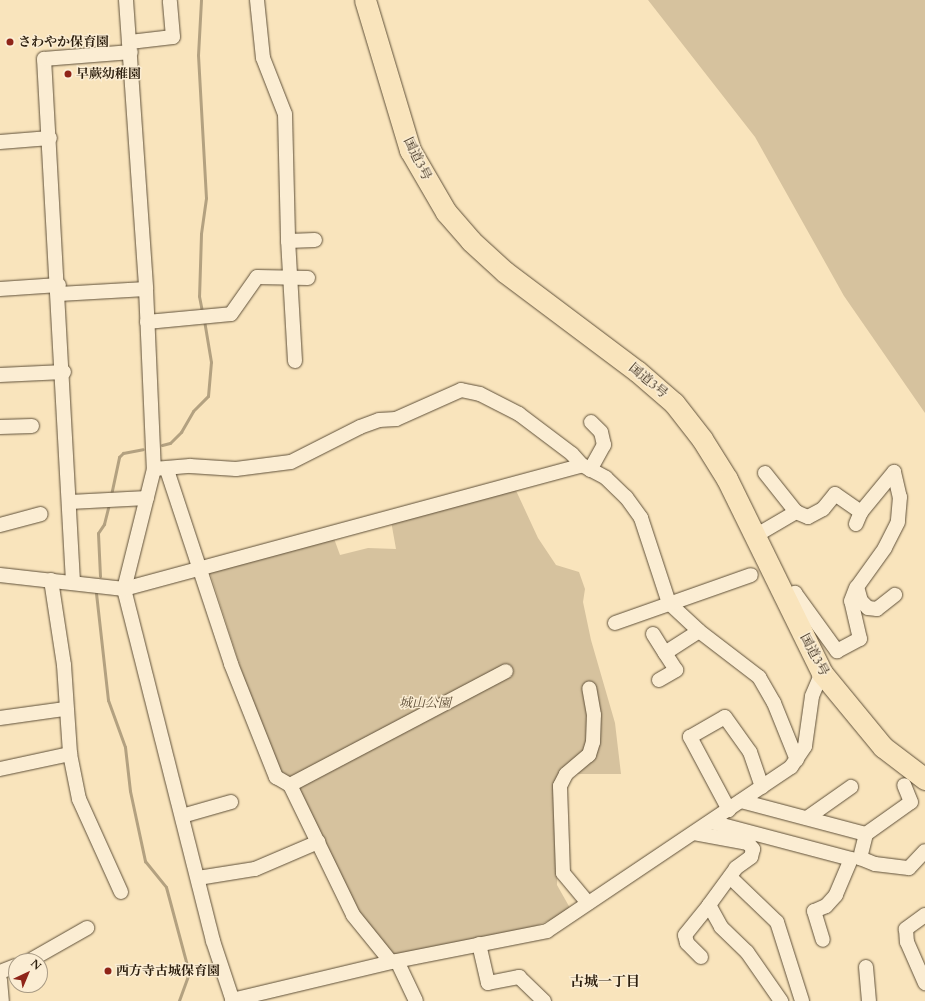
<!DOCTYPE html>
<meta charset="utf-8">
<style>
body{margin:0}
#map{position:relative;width:925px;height:1001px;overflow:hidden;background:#f9e4bc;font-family:Cardo,"Noto Serif JP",serif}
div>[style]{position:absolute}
.green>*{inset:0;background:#d6c29e}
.stream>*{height:3px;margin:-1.5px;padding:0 1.5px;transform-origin:1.5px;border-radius:1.5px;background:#b3a180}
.roads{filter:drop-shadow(0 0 1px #5f5039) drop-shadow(0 0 1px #5f5039)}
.minor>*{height:14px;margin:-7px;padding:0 7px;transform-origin:7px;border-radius:7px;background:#fbedd3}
.highway>*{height:21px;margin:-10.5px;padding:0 10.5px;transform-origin:10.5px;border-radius:10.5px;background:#f9e4bc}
.dots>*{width:11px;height:11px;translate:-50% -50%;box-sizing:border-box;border:2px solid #fbedd3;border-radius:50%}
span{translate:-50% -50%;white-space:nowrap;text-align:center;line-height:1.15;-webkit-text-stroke:3px #fbedd3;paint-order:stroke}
.poi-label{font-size:13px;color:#2c1e0d;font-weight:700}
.left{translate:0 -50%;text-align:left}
.street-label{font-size:13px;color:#2c1e0d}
.park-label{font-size:13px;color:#5f4f38;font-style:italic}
.neighbourhood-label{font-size:14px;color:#2c1e0d;font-weight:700}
.north{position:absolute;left:8px;top:953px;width:40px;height:40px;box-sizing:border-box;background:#fbedd3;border:1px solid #a89a84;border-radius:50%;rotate:44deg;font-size:11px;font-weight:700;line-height:16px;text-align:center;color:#2c1e0d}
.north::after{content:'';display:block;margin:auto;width:14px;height:18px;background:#8f2418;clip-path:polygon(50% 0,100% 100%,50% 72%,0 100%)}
</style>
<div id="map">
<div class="green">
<i style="clip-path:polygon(648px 0,925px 0,925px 413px,844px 296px,755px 137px)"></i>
<i style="clip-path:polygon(513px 484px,538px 538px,556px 565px,579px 572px,585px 589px,583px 602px,591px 640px,615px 723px,621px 774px,566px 774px,560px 786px,557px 885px,570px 908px,558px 917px,504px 939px,390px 955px,353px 905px,291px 785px,276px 777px,209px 570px,332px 533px,340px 555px,368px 548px,396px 549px,391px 521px)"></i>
</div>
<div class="stream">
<i style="left:201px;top:0;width:55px;rotate:93.1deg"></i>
<i style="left:198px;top:55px;width:143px;rotate:86.8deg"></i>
<i style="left:206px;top:198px;width:36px;rotate:98deg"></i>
<i style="left:201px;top:234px;width:62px;rotate:91.8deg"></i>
<i style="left:199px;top:296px;width:16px;rotate:79deg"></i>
<i style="left:162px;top:445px;width:8px;rotate:-14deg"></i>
<i style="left:170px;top:443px;width:16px;rotate:-45deg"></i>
<i style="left:181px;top:432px;width:24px;rotate:-60deg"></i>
<i style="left:193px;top:411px;width:21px;rotate:-45deg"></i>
<i style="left:208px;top:396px;width:34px;rotate:-85deg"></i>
<i style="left:211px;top:362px;width:43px;rotate:-99.5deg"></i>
<i style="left:111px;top:495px;width:39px;rotate:-78deg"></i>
<i style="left:119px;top:457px;width:6px;rotate:-45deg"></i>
<i style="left:123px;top:453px;width:20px;rotate:-11deg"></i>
<i style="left:100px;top:576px;width:43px;rotate:-92.7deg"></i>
<i style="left:98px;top:533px;width:11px;rotate:-56deg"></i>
<i style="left:104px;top:524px;width:21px;rotate:-76deg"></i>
<i style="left:96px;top:593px;width:108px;rotate:83.6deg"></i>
<i style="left:108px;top:700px;width:50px;rotate:70.1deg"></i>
<i style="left:125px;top:747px;width:44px;rotate:83.5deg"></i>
<i style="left:130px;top:791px;width:72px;rotate:77.9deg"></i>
<i style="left:145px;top:861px;width:33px;rotate:51deg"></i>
<i style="left:166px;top:887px;width:89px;rotate:75deg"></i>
<i style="left:189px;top:973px;width:30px;rotate:110deg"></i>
</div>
<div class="roads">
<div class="minor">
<i style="left:126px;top:0;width:290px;rotate:86deg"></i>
<i style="left:146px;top:289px;width:180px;rotate:87.5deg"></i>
<i style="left:154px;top:469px;width:124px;rotate:104deg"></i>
<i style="left:124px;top:589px;width:363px;rotate:75.8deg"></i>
<i style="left:213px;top:941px;width:63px;rotate:71.6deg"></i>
<i style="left:257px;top:0;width:58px;rotate:84.1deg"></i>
<i style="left:263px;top:58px;width:60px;rotate:68.6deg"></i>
<i style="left:285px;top:114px;width:127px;rotate:88.6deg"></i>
<i style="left:130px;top:42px;width:43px;rotate:-6.6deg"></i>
<i style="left:173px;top:37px;width:36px;rotate:-95deg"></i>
<i style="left:0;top:142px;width:50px;rotate:-4.6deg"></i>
<i style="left:0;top:289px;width:59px;rotate:-3.9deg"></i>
<i style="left:59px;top:294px;width:87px;rotate:-3.3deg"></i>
<i style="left:147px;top:322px;width:84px;rotate:-5.4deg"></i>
<i style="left:231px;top:314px;width:45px;rotate:-54.9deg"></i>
<i style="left:257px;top:277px;width:51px;rotate:1.1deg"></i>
<i style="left:295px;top:361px;width:120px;rotate:-93.3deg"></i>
<i style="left:288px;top:241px;width:27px;rotate:-2deg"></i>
<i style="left:0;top:375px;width:64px;rotate:-2.7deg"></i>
<i style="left:0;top:427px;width:32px;rotate:-2deg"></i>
<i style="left:154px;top:469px;width:36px;rotate:-5deg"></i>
<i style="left:190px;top:466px;width:46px;rotate:3.7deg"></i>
<i style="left:236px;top:469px;width:55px;rotate:-7.3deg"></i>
<i style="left:291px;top:462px;width:77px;rotate:-26.9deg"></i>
<i style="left:360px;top:427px;width:20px;rotate:-20deg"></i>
<i style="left:379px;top:420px;width:17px;rotate:-3deg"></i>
<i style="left:396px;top:419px;width:71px;rotate:-24deg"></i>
<i style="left:461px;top:390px;width:19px;rotate:12deg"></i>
<i style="left:480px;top:394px;width:44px;rotate:27.1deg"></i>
<i style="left:519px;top:414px;width:66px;rotate:37deg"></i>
<i style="left:572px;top:454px;width:15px;rotate:48deg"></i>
<i style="left:582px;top:465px;width:27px;rotate:28deg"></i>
<i style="left:606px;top:478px;width:28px;rotate:44deg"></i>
<i style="left:626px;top:497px;width:26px;rotate:54deg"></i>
<i style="left:641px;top:518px;width:89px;rotate:71.8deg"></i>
<i style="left:669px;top:603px;width:41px;rotate:43deg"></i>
<i style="left:699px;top:631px;width:76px;rotate:37.5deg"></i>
<i style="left:759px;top:677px;width:30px;rotate:60deg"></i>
<i style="left:774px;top:703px;width:61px;rotate:68deg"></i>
<i style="left:167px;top:470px;width:204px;rotate:71.7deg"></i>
<i style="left:231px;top:664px;width:122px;rotate:68.3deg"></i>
<i style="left:276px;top:777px;width:16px;rotate:30deg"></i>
<i style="left:290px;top:785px;width:144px;rotate:64.1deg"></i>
<i style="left:353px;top:915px;width:60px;rotate:51deg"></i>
<i style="left:590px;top:470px;width:29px;rotate:-61deg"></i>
<i style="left:604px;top:445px;width:13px;rotate:-103deg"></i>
<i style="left:601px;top:432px;width:14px;rotate:-135deg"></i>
<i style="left:765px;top:473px;width:50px;rotate:51.5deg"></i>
<i style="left:70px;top:502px;width:77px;rotate:-3deg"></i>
<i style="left:861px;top:512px;width:52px;rotate:-50.5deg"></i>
<i style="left:894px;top:472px;width:26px;rotate:77deg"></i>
<i style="left:900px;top:497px;width:25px;rotate:95deg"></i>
<i style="left:898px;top:522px;width:29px;rotate:117deg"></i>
<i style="left:885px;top:548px;width:48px;rotate:125.7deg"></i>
<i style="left:857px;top:587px;width:15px;rotate:74deg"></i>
<i style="left:861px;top:601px;width:10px;rotate:45deg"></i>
<i style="left:868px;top:608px;width:9px;rotate:6deg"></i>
<i style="left:877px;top:609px;width:23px;rotate:-38deg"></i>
<i style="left:0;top:525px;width:42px;rotate:-15deg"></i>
<i style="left:755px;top:536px;width:48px;rotate:-30.3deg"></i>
<i style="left:796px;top:512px;width:13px;rotate:23deg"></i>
<i style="left:808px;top:517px;width:17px;rotate:-28deg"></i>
<i style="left:823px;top:509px;width:19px;rotate:-51deg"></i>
<i style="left:835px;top:494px;width:32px;rotate:35deg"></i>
<i style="left:861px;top:512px;width:13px;rotate:113deg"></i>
<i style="left:0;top:575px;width:125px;rotate:6.4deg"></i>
<i style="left:124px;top:589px;width:474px;rotate:-15.1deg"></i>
<i style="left:51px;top:580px;width:86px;rotate:81.3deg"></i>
<i style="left:64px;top:665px;width:89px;rotate:86.1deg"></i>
<i style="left:70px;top:754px;width:46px;rotate:78.7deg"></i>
<i style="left:79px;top:799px;width:102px;rotate:65.7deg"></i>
<i style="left:73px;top:582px;width:524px;rotate:-93.17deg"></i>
<i style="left:44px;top:59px;width:87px;rotate:-4.6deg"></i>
<i style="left:785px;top:597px;width:11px;rotate:-22deg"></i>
<i style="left:795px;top:593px;width:72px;rotate:54.1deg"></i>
<i style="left:837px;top:651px;width:26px;rotate:-28deg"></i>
<i style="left:860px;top:639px;width:39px;rotate:-103deg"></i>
<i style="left:851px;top:601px;width:14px;rotate:-69deg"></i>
<i style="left:615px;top:623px;width:144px;rotate:-19.4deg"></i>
<i style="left:653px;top:634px;width:22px;rotate:58deg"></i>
<i style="left:659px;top:680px;width:20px;rotate:-30deg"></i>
<i style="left:676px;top:670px;width:20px;rotate:-123deg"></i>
<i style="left:665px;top:653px;width:40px;rotate:-32.9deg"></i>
<i style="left:0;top:718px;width:66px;rotate:-7.9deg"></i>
<i style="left:0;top:769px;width:72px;rotate:-12.1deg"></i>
<i style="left:290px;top:785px;width:244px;rotate:-27.8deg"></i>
<i style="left:741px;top:801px;width:129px;rotate:14.8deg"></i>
<i style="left:866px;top:834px;width:55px;rotate:-35.4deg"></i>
<i style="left:911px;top:802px;width:18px;rotate:-112deg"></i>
<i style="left:729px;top:810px;width:83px;rotate:-118.1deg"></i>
<i style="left:690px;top:737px;width:40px;rotate:-29.7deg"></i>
<i style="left:725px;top:717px;width:43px;rotate:54.5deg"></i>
<i style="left:750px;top:752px;width:37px;rotate:71deg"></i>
<i style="left:182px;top:816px;width:51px;rotate:-15.9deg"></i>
<i style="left:807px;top:818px;width:54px;rotate:-35.2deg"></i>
<i style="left:711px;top:822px;width:145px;rotate:14.8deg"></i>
<i style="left:851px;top:859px;width:39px;rotate:113deg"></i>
<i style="left:836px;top:895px;width:15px;rotate:132deg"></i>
<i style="left:826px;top:906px;width:13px;rotate:157deg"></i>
<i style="left:814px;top:911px;width:30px;rotate:73deg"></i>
<i style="left:694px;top:833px;width:55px;rotate:10.5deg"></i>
<i style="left:748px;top:843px;width:8px;rotate:50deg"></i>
<i style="left:753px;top:849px;width:8px;rotate:104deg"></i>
<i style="left:751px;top:857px;width:19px;rotate:144deg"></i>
<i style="left:736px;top:868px;width:46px;rotate:126.1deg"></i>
<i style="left:709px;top:905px;width:25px;rotate:61deg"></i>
<i style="left:721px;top:927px;width:36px;rotate:44deg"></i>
<i style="left:747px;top:952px;width:60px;rotate:55.2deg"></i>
<i style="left:866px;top:834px;width:25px;rotate:104deg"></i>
<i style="left:860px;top:858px;width:16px;rotate:22deg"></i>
<i style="left:875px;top:864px;width:34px;rotate:7deg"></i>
<i style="left:909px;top:868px;width:23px;rotate:-47deg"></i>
<i style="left:730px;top:877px;width:65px;rotate:43.8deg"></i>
<i style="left:777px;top:922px;width:83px;rotate:72.4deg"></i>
<i style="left:198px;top:878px;width:58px;rotate:-9deg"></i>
<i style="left:255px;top:869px;width:69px;rotate:-23.2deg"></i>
<i style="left:588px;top:903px;width:39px;rotate:-130deg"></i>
<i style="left:563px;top:873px;width:87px;rotate:-92deg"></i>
<i style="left:560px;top:786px;width:13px;rotate:-63deg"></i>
<i style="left:566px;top:774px;width:30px;rotate:-40deg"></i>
<i style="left:589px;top:755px;width:14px;rotate:-73deg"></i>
<i style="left:593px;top:742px;width:27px;rotate:-88deg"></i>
<i style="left:594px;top:715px;width:27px;rotate:-100deg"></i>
<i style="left:925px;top:915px;width:24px;rotate:144deg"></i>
<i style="left:906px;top:929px;width:13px;rotate:86deg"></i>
<i style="left:907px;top:942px;width:45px;rotate:66.3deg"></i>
<i style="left:479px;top:944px;width:40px;rotate:77deg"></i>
<i style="left:488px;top:983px;width:32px;rotate:-11deg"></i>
<i style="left:519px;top:977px;width:35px;rotate:44deg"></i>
<i style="left:701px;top:957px;width:20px;rotate:-135deg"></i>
<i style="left:687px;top:943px;width:8px;rotate:-104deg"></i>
<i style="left:685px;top:935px;width:38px;rotate:-51deg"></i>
<i style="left:29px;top:961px;width:67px;rotate:-29.6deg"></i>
<i style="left:397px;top:961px;width:44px;rotate:64.6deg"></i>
<i style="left:866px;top:967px;width:34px;rotate:85deg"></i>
<i style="left:0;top:972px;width:17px;rotate:-21deg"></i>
<i style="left:0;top:980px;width:21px;rotate:85deg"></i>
<i style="left:232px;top:1000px;width:163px;rotate:-13.4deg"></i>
<i style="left:391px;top:962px;width:159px;rotate:-11.2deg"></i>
<i style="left:547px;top:931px;width:294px;rotate:-33.9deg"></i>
<i style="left:791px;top:767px;width:25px;rotate:-56deg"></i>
<i style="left:805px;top:746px;width:50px;rotate:-82deg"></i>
<i style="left:812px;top:696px;width:25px;rotate:-67deg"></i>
</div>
<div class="highway">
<i style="left:365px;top:0;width:157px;rotate:73.3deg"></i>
<i style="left:410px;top:150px;width:72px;rotate:59.9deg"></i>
<i style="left:446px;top:212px;width:38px;rotate:49deg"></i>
<i style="left:471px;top:241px;width:46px;rotate:42.4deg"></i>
<i style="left:505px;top:272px;width:165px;rotate:36.9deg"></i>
<i style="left:637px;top:371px;width:49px;rotate:40.9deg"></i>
<i style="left:674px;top:403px;width:46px;rotate:52.1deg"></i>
<i style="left:702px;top:439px;width:47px;rotate:58deg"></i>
<i style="left:727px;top:479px;width:216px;rotate:63.9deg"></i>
<i style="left:822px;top:673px;width:96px;rotate:50.5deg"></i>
<i style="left:883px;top:747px;width:53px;rotate:37.3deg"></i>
</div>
</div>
<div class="dots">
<i style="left:10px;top:42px;background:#8f2418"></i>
<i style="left:68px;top:74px;background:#8f2418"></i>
<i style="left:108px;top:971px;background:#8f2418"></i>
</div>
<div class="poi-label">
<span class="left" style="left:18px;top:42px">さわやか保育園</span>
<span class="left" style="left:76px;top:74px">早蕨幼稚園</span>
<span class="left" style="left:116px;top:971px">西方寺古城保育園</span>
</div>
<div class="street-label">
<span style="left:417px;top:159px;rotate:64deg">国道3号</span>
<span style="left:648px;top:381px;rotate:40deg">国道3号</span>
<span style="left:814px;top:655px;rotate:62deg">国道3号</span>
</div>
<div class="park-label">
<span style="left:425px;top:703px">城山公園</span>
</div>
<div class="neighbourhood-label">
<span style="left:605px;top:982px">古城一丁目</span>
</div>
<div class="north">N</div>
</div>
